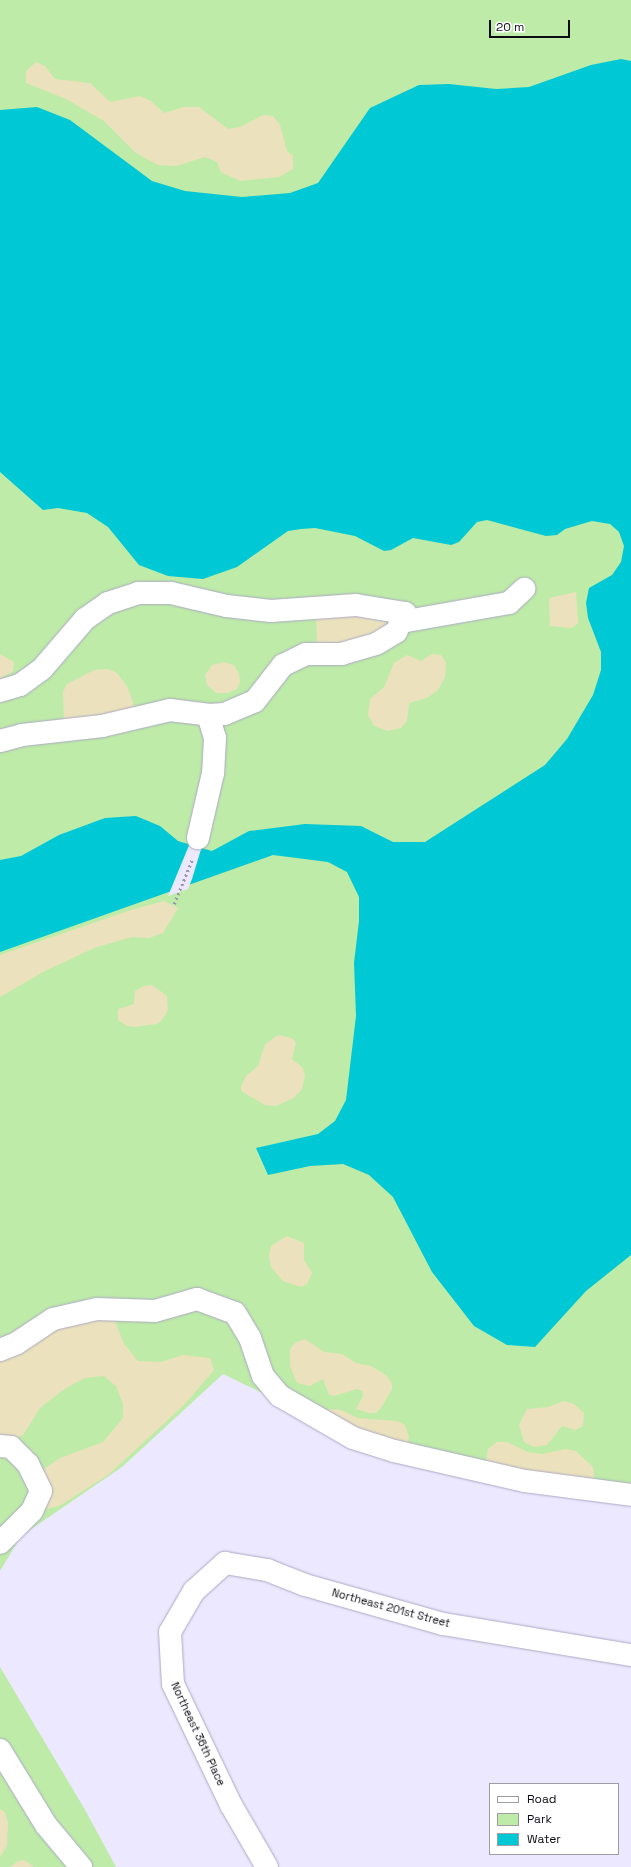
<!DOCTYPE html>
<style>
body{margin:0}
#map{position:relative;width:631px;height:1867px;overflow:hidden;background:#ebe8ff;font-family:"Space Grotesk",sans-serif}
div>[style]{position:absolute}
.green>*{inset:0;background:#beeba8}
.sand>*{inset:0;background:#ebe2bd}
.water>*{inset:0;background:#00c8d4}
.pier>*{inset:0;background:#ebe8ff}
.path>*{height:2.5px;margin-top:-1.25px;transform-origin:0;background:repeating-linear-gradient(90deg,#9996a8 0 2px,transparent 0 5px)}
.roads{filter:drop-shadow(0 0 1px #aca9c4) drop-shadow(0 0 1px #aca9c4)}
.minor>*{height:22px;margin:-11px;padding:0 11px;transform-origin:11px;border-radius:11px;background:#fff}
span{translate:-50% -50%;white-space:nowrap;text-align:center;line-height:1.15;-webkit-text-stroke:3.5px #fff;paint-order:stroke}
.street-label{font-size:11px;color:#0c0b14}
.legend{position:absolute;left:489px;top:1783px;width:130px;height:72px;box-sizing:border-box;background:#fff;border:1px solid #9e9da1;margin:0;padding:5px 7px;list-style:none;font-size:12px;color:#0c0b14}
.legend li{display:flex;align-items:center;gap:8px;height:20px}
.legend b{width:20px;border:1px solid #9e9da1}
.scale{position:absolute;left:489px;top:20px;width:81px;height:18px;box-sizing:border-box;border:2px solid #0c0b14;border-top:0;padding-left:5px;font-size:12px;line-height:14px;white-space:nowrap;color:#0c0b14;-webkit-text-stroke:3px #fff;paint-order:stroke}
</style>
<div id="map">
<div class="green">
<i style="clip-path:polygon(0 0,631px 0,631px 1492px,351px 1436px,223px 1374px,122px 1467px,21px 1536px,0 1571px)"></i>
<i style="clip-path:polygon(0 1667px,84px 1808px,116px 1867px,0 1867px)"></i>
</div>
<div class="sand">
<i style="clip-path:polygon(36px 62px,45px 66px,55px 79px,90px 83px,110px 102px,140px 96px,151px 101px,164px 113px,184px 107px,199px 107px,228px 129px,240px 127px,263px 115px,273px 116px,280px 125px,287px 151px,293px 156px,293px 169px,279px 177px,240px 181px,221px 172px,217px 162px,205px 157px,176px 166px,158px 165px,136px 153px,104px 121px,66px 99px,26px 83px,26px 71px)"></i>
<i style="clip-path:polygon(576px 592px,578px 623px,572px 628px,550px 626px,549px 598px)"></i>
<i style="clip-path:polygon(335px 610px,384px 618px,386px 625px,379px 631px,347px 642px,317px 644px,316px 614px)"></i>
<i style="clip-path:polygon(0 654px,14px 662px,13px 671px,0 679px)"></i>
<i style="clip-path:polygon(432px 654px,441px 655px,446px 662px,445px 677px,438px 690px,427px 698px,409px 703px,407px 721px,401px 728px,388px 731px,374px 726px,368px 715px,370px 699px,384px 687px,394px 663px,407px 655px,421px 661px)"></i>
<i style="clip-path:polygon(224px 662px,234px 665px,239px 674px,240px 682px,237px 689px,228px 693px,216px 693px,207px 685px,205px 675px,212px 665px)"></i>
<i style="clip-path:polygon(108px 669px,117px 673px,128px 688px,134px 706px,132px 709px,117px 716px,64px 722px,63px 692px,67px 684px,94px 670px)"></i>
<i style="clip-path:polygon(164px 901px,178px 908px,163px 933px,149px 938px,132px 937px,94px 948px,43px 972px,0 997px,0 955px,131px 910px)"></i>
<i style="clip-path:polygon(152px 985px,167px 996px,168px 1010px,163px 1019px,157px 1024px,134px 1027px,127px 1026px,118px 1020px,118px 1009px,134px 1004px,135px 991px,144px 986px)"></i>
<i style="clip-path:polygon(278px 1035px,292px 1038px,296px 1043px,292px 1059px,303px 1068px,305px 1076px,302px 1089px,294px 1098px,276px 1106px,265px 1105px,241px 1091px,241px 1086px,246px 1076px,258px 1066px,265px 1044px)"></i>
<i style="clip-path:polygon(287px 1236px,304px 1243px,304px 1260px,312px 1273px,307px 1284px,301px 1287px,283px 1281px,271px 1267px,269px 1256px,271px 1246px)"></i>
<i style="clip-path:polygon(113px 1316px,124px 1344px,138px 1361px,161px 1362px,183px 1355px,210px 1358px,214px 1370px,185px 1404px,108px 1475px,59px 1506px,47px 1509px,42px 1481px,45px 1468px,60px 1458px,103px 1442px,123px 1418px,123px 1404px,116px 1386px,104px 1376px,85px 1378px,66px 1388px,41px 1407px,23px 1435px,11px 1440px,0 1437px,0 1353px,55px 1326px)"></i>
<i style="clip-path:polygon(305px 1339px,324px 1352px,342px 1354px,356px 1363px,371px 1366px,386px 1375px,392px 1383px,392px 1389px,381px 1408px,376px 1413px,369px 1413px,356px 1409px,363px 1396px,362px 1391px,357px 1389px,334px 1396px,329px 1395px,323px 1379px,310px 1386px,297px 1383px,290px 1366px,290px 1349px,296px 1342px)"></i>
<i style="clip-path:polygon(564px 1401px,574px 1404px,584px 1413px,583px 1426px,575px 1430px,562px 1426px,547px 1445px,534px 1447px,524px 1442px,519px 1425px,527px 1409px,548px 1407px)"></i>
<i style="clip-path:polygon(328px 1409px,341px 1410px,358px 1418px,397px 1421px,405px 1425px,409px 1437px,407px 1445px,356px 1430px,319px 1413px)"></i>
<i style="clip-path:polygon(497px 1442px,507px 1442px,528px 1452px,542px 1454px,565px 1449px,576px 1451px,593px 1467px,595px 1480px,572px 1480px,494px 1465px,486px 1461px,488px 1449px)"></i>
<i style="clip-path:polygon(0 1809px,5px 1812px,8px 1823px,7px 1846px,0 1857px)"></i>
<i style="clip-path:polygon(24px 1860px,34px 1867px,10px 1867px,18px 1861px)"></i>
</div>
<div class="water">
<i style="clip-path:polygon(621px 59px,631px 61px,631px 1255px,586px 1291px,535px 1347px,507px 1345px,474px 1326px,432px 1272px,393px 1197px,369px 1175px,343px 1164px,310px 1166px,268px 1175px,256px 1148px,318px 1134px,335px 1121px,346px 1100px,356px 1016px,354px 963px,359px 921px,359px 897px,347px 872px,328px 862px,273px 855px,0 952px,0 860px,21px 856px,59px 835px,105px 818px,136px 816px,160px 826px,178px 841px,212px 851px,249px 831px,305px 824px,361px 826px,393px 842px,425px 842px,545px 765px,567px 739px,593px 695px,601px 670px,601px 652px,588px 618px,586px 603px,589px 588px,612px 575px,621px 562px,624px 546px,619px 532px,610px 524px,592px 521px,565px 529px,557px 535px,546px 536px,487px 520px,477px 522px,459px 542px,451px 545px,413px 538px,391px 550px,384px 551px,355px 536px,315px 528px,301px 529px,288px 531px,237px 567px,203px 579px,168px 576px,139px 565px,108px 527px,87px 513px,58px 508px,43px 510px,0 472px,0 110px,37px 107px,70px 120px,152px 181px,185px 191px,242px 197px,290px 193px,318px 183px,370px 108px,419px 85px,449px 84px,496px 89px,529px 87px,591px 65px)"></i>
</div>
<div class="pier">
<i style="clip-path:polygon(190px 843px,202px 846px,192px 879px,188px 889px,168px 896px)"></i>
</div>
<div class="path">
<i style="left:174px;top:904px;width:48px;rotate:-67.8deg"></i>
</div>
<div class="roads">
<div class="minor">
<i style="left:401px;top:622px;width:110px;rotate:-10deg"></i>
<i style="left:509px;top:603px;width:21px;rotate:-43deg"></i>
<i style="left:0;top:691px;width:21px;rotate:-17deg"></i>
<i style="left:20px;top:685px;width:27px;rotate:-36deg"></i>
<i style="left:42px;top:669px;width:66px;rotate:-49.3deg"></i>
<i style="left:85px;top:619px;width:28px;rotate:-35deg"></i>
<i style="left:108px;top:603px;width:32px;rotate:-18deg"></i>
<i style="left:138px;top:593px;width:33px"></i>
<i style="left:171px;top:593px;width:57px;rotate:13.1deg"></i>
<i style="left:227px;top:606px;width:44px;rotate:6.5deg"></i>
<i style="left:271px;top:611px;width:85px;rotate:-4deg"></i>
<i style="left:356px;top:605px;width:50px;rotate:9.3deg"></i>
<i style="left:405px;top:613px;width:21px;rotate:115deg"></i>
<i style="left:396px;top:632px;width:23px;rotate:149deg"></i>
<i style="left:376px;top:644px;width:35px;rotate:164deg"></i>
<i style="left:342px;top:654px;width:36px;rotate:180deg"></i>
<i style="left:306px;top:654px;width:25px;rotate:154deg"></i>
<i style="left:283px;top:665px;width:46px;rotate:127.9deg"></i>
<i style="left:255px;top:701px;width:33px;rotate:157deg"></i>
<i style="left:225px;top:714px;width:17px;rotate:177deg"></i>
<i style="left:0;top:741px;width:23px;rotate:-15deg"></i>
<i style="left:22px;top:735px;width:81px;rotate:-6.4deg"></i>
<i style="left:102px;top:726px;width:70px;rotate:-13.2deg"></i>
<i style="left:170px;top:710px;width:38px;rotate:7deg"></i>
<i style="left:208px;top:715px;width:24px;rotate:73deg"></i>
<i style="left:215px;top:738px;width:35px;rotate:93deg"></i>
<i style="left:213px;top:773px;width:67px;rotate:103deg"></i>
<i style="left:0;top:1350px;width:18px;rotate:-22deg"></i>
<i style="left:17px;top:1343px;width:43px;rotate:-33.7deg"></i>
<i style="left:53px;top:1319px;width:45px;rotate:-12.8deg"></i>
<i style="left:97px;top:1309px;width:58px;rotate:2deg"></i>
<i style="left:155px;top:1311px;width:44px;rotate:-15.9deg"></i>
<i style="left:197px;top:1299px;width:40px;rotate:20.2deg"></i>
<i style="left:235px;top:1313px;width:29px;rotate:59deg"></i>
<i style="left:250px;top:1338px;width:40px;rotate:71.1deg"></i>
<i style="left:263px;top:1376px;width:26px;rotate:50deg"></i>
<i style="left:280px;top:1396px;width:84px;rotate:29.9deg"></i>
<i style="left:353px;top:1438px;width:43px;rotate:17.6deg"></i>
<i style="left:394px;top:1451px;width:134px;rotate:12.9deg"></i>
<i style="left:525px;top:1481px;width:107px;rotate:7.5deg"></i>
<i style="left:0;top:1446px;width:11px;rotate:5deg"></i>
<i style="left:11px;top:1447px;width:24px;rotate:45deg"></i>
<i style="left:28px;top:1464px;width:30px;rotate:64deg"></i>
<i style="left:41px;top:1491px;width:22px;rotate:114deg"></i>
<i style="left:32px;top:1511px;width:45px;rotate:135deg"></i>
<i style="left:0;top:1750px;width:88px;rotate:58.5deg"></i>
<i style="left:46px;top:1825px;width:55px;rotate:50.2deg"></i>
<i style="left:267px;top:1867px;width:72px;rotate:-120.1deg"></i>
<i style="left:231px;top:1805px;width:134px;rotate:-115.6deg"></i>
<i style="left:173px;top:1684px;width:52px;rotate:-93.3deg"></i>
<i style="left:170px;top:1632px;width:48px;rotate:-59.7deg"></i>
<i style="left:194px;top:1591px;width:42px;rotate:-42.1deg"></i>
<i style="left:225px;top:1563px;width:43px;rotate:9.5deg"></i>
<i style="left:267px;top:1570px;width:41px;rotate:21.5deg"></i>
<i style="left:305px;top:1585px;width:143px;rotate:15.8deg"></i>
<i style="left:443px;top:1624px;width:191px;rotate:9.4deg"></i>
</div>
</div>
<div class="street-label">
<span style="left:391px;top:1608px;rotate:15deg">Northeast 201st Street</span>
<span style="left:198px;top:1734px;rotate:65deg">Northeast 36th Place</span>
</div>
<ul class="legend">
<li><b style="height:5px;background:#fff"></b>Road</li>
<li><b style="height:11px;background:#beeba8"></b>Park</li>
<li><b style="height:11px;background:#00c8d4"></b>Water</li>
</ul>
<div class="scale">20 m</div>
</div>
